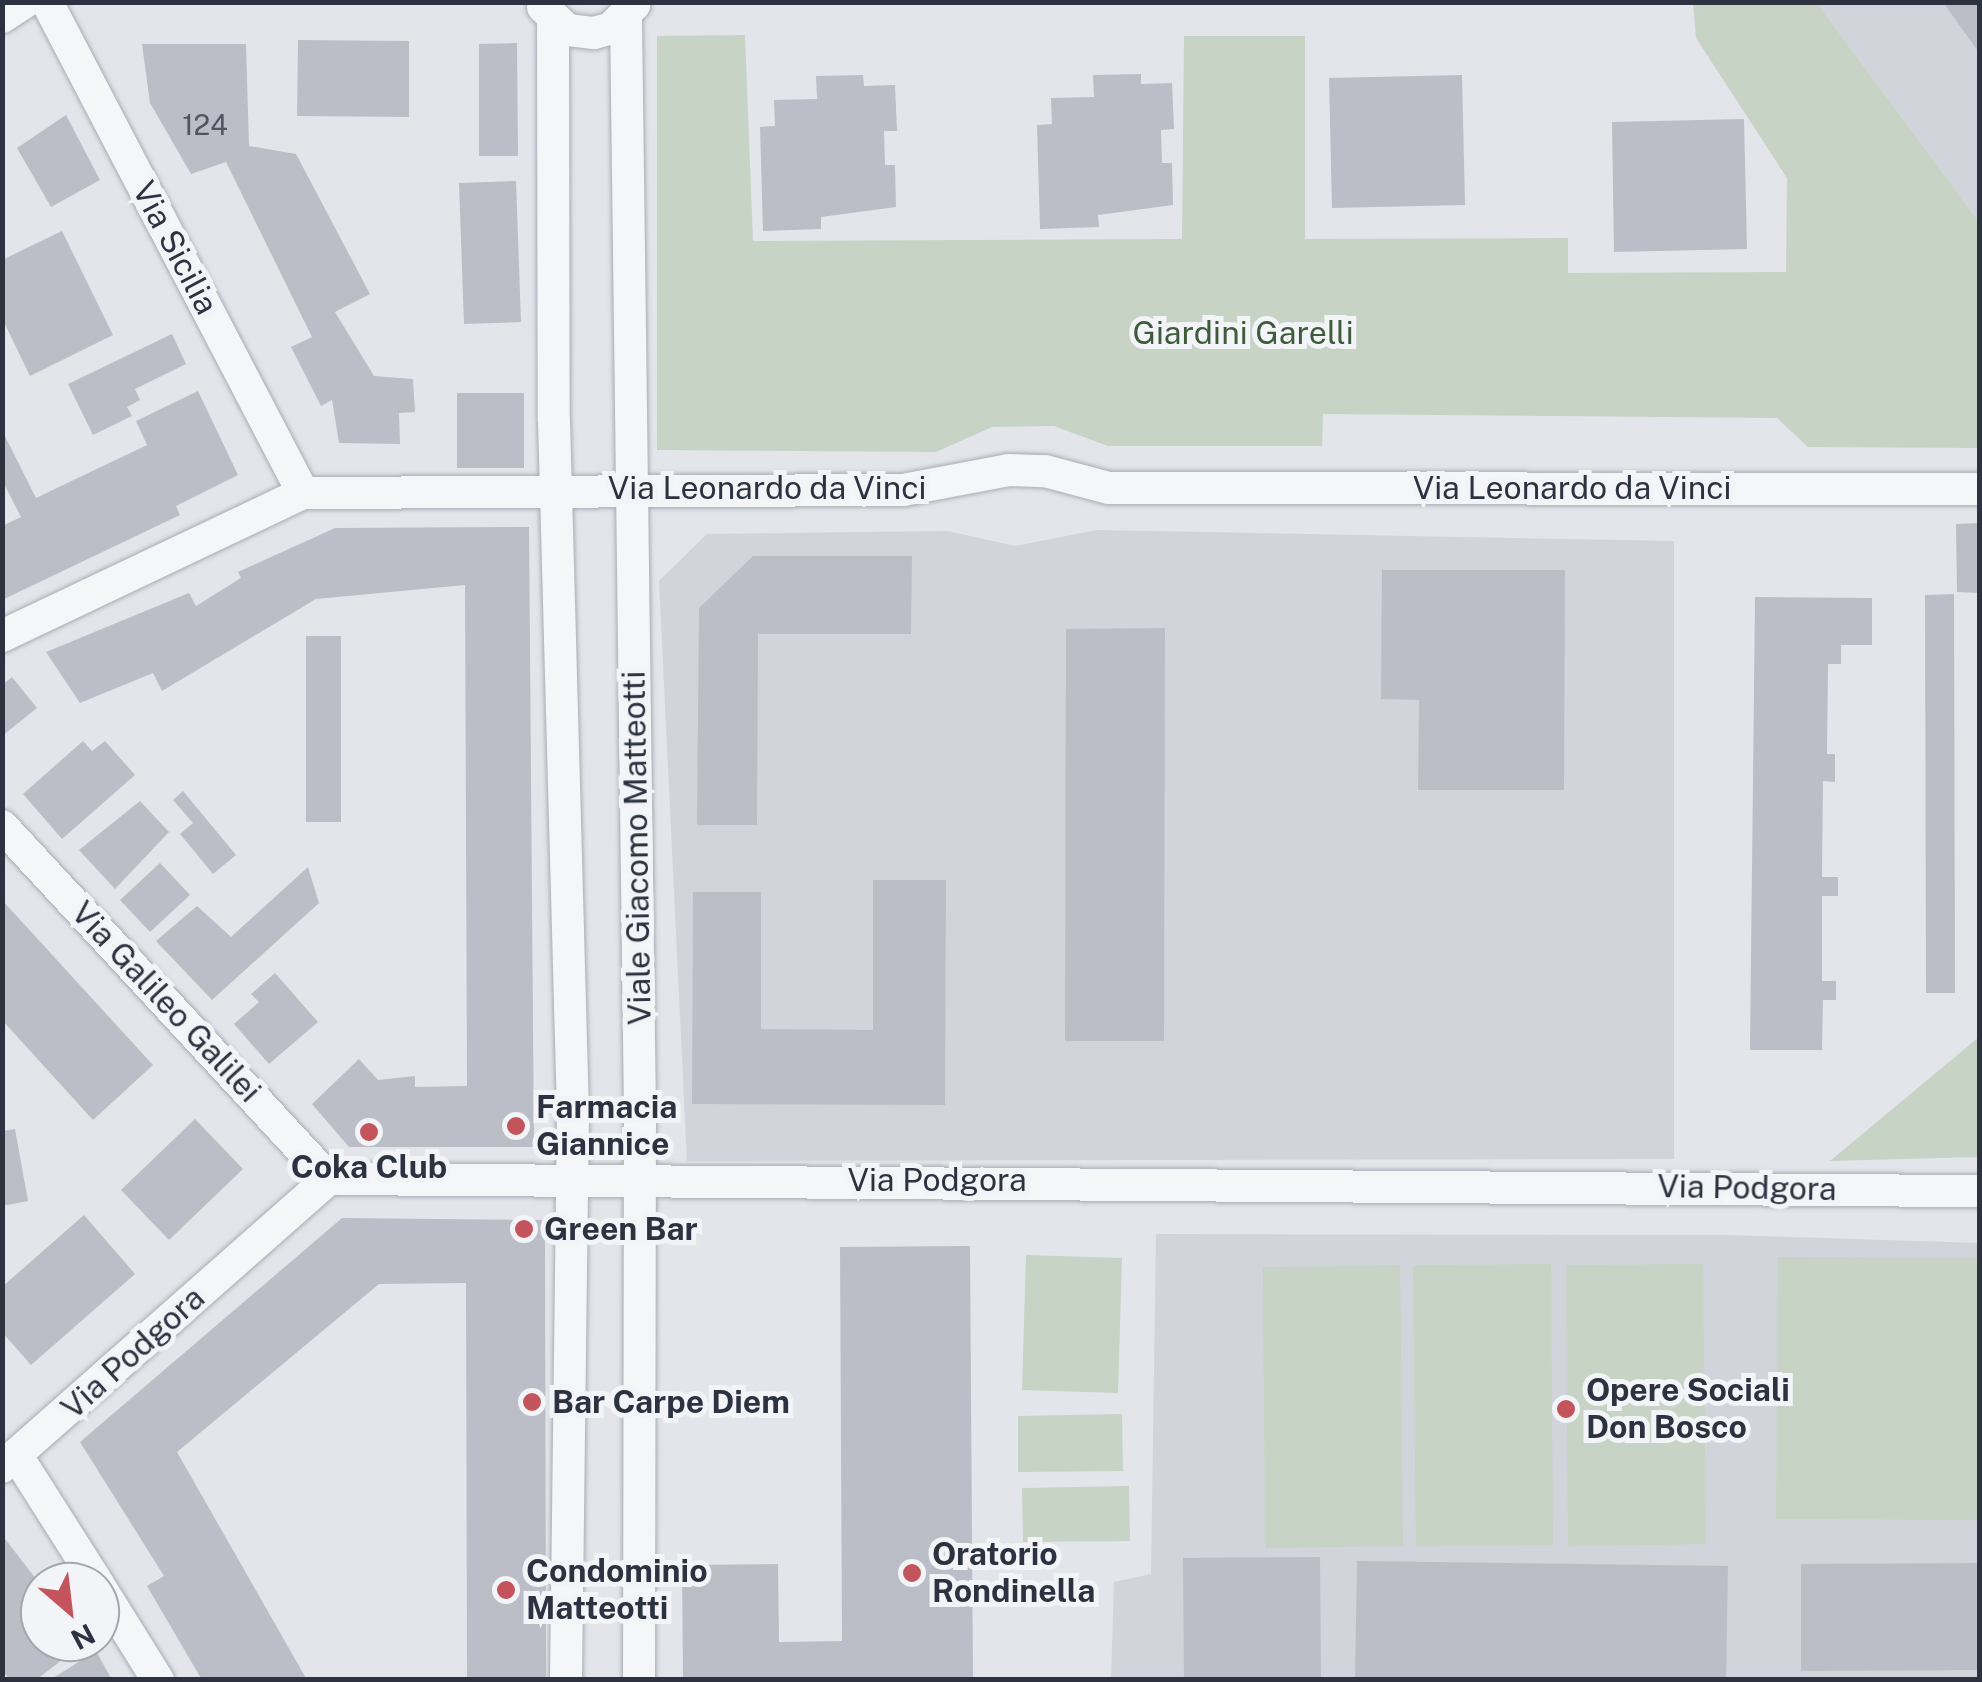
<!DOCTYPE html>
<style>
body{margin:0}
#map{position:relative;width:1982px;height:1682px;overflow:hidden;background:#e3e5ea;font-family:"Public Sans",sans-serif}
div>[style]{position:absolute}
.built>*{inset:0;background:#d1d4db}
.green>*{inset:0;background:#c7d3c5}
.building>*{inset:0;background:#bbbec6}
.roads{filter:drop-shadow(0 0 2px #a8acb4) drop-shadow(0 0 2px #a8acb4)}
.minor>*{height:32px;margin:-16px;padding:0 16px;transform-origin:16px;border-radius:16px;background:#f5f6f8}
.dots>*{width:28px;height:28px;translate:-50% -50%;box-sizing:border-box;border:5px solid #f2f4f7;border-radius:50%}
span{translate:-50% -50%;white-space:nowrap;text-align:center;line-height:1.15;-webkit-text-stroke:10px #f2f4f7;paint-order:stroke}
.number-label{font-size:28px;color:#505562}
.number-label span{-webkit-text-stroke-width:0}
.street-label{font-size:32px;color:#2c3240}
.park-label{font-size:32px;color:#3e5b3b}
.poi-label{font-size:32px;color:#2c3240;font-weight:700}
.left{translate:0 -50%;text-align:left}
.frame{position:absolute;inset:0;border:5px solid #2c3240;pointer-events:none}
.north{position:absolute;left:20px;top:1562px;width:100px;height:100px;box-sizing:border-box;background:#f2f4f7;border:2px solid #a3a6ae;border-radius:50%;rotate:152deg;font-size:28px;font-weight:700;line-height:40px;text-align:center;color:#2c3240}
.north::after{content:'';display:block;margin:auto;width:35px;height:45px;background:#c3545b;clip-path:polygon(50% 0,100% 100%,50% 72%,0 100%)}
</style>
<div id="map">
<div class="built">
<i style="clip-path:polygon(1817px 3px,1979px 3px,1979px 222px)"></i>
<i style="clip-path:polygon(1097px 530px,1674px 541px,1674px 1159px,687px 1161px,659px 581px,707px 534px,948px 531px,1015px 546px)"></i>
<i style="clip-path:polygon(1156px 1234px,1727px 1235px,1979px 1243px,1979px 1679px,1111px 1680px,1114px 1582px,1151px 1574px)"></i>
</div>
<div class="green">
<i style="clip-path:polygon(1693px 3px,1817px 3px,1979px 222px,1979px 448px,1808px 447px,1777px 418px,1323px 414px,1322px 446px,1108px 446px,1054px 426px,992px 427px,936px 452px,657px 450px,657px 36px,745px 35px,753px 241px,1182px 239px,1184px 36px,1305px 36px,1305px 239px,1568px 238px,1568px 273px,1786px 272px,1787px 178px,1696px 38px)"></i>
<i style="clip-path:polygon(1979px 1037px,1979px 1157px,1830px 1161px)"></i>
<i style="clip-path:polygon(1026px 1255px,1122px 1258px,1118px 1393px,1022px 1390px)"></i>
<i style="clip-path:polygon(1778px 1257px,1979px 1258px,1979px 1520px,1776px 1519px)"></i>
<i style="clip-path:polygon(1551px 1264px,1553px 1545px,1416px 1546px,1413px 1265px)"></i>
<i style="clip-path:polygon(1703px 1264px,1706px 1544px,1568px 1546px,1566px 1265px)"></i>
<i style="clip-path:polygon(1400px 1265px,1403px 1546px,1265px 1548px,1263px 1267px)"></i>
<i style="clip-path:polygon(1122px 1414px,1123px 1471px,1018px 1472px,1018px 1416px)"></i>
<i style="clip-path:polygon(1129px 1486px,1130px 1541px,1023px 1542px,1022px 1488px)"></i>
</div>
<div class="building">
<i style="clip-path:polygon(1943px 2px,1980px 2px,1980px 54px)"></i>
<i style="clip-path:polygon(298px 40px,409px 41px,409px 117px,297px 116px)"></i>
<i style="clip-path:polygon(517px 43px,518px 156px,479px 156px,479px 44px)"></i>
<i style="clip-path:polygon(142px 44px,246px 44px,249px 146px,296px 154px,370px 294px,335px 312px,374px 376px,413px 379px,415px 412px,399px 413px,400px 444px,339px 443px,332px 400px,321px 406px,291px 347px,312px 337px,226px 162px,191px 174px,150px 103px)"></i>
<i style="clip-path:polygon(1141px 74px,1141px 84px,1172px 83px,1174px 129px,1161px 130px,1162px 163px,1172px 163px,1173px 205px,1098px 215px,1099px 227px,1040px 229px,1037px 125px,1052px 124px,1051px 98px,1094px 97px,1093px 75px)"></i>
<i style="clip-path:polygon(863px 75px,864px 86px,895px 85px,897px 131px,884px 131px,885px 165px,895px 165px,896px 207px,821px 217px,821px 229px,763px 231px,760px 127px,775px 126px,774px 100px,817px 99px,816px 76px)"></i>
<i style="clip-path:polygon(1462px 75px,1465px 205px,1332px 208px,1329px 78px)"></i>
<i style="clip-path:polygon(66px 115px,100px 180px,51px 207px,17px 148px)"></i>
<i style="clip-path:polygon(1744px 119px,1747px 249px,1614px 252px,1612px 122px)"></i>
<i style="clip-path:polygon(516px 181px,521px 322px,464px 324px,459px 183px)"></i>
<i style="clip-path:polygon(62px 231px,113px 335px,30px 376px,2px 318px,2px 260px)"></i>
<i style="clip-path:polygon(172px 334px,186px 364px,135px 389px,140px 400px,127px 407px,132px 416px,93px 435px,68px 384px)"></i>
<i style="clip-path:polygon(198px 391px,238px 475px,176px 506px,180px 515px,2px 600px,2px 526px,21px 517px,2px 480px,2px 430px,36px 498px,147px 445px,136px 421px)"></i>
<i style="clip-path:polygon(457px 393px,524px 393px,524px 468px,457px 468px)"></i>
<i style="clip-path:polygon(1980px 523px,1980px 593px,1957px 592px,1956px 524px)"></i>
<i style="clip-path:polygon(529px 527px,534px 1147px,349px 1147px,312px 1104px,359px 1059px,378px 1080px,415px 1076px,415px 1087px,467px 1086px,465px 585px,316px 599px,162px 691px,153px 673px,80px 703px,46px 652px,189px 593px,196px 606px,241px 578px,238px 572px,335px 528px)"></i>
<i style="clip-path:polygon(753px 556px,912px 556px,911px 634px,758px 634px,757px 825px,697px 825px,699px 608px)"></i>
<i style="clip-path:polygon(1382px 570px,1565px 570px,1564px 790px,1418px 790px,1419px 700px,1381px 699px)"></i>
<i style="clip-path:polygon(1954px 594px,1955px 993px,1926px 993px,1925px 595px)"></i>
<i style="clip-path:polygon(1755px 597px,1872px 598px,1872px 645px,1841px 645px,1841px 664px,1828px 664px,1827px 754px,1835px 754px,1835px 782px,1823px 781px,1822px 877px,1838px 877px,1838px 896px,1822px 896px,1822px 981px,1836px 981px,1836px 1000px,1823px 1000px,1822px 1050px,1750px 1050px)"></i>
<i style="clip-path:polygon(1165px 628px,1164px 1041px,1065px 1041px,1066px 629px)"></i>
<i style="clip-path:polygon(306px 636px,341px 636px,341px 822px,306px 822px)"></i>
<i style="clip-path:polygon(12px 677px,37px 708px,2px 736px,2px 685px)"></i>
<i style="clip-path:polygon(83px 741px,92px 751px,105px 741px,135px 775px,62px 839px,23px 794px)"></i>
<i style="clip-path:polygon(183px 791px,236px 855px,213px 874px,180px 834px,193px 823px,173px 800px)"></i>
<i style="clip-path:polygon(140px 801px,169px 832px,115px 889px,79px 850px)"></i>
<i style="clip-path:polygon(160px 863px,190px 895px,150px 932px,120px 900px)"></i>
<i style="clip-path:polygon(308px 867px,319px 903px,212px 1000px,156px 941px,197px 906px,231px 937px)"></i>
<i style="clip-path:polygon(873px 880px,946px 880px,945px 1105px,692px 1104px,693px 892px,761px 892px,761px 1029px,873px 1030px)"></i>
<i style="clip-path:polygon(2px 900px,153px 1065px,93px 1120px,2px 1020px)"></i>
<i style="clip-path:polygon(275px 973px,318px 1022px,269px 1064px,234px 1024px,259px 1002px,251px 994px)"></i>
<i style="clip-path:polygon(195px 1119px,243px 1169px,169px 1240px,121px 1190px)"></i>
<i style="clip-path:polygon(15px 1129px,28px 1201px,2px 1206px,2px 1131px)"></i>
<i style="clip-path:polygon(84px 1215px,135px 1274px,31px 1365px,2px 1332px,2px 1287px)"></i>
<i style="clip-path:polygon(342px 1218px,545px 1220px,546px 1680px,467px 1680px,466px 1283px,379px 1284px,177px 1452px,307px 1680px,202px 1680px,147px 1586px,164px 1576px,80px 1442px)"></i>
<i style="clip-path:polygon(970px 1246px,973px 1680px,683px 1680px,682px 1565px,778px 1564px,779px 1642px,842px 1641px,840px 1247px)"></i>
<i style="clip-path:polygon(2px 1535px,40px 1584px,40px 1642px,85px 1642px,36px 1680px,10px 1680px,2px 1670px)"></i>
<i style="clip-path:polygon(1320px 1557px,1321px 1680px,1184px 1680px,1183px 1558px)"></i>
<i style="clip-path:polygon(1357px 1561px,1728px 1566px,1726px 1680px,1355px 1680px)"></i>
<i style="clip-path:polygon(1980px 1563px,1980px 1670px,1801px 1671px,1801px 1564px)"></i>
<i style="clip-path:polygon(96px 1651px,112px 1680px,50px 1680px)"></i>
</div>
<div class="roads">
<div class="minor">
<i style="left:47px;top:2px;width:554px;rotate:62.46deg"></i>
<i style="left:543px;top:7px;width:34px;rotate:43deg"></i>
<i style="left:568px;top:30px;width:26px;rotate:7deg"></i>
<i style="left:594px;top:33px;width:18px;rotate:-16deg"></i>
<i style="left:611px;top:28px;width:33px;rotate:-45deg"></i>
<i style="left:2px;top:17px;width:27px;rotate:-33deg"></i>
<i style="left:626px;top:17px;width:1094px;rotate:89.27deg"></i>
<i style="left:640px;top:1111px;width:569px;rotate:90.1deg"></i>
<i style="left:553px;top:20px;width:400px;rotate:89.9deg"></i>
<i style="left:554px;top:420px;width:692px;rotate:88.43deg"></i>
<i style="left:573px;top:1112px;width:568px;rotate:90.71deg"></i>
<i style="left:2px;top:636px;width:333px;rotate:-25.4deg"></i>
<i style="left:303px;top:493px;width:600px;rotate:-0.29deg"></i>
<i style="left:903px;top:490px;width:108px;rotate:-10.7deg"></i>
<i style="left:1009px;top:470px;width:36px;rotate:2deg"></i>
<i style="left:1045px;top:471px;width:66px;rotate:14.9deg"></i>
<i style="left:1109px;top:488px;width:871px;rotate:0.07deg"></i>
<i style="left:2px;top:826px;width:481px;rotate:47.2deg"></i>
<i style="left:17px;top:1456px;width:149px;rotate:57.6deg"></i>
<i style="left:2px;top:1467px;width:436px;rotate:-41.4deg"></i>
<i style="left:329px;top:1179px;width:1651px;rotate:0.42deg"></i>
<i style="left:100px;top:1587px;width:110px;rotate:58.1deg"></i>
</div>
</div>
<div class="dots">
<i style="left:516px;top:1126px;background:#c3545b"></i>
<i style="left:369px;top:1132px;background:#c3545b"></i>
<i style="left:524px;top:1229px;background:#c3545b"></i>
<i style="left:532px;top:1402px;background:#c3545b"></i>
<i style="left:1566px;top:1409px;background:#c3545b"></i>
<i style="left:912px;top:1573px;background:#c3545b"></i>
<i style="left:506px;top:1590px;background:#c3545b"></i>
</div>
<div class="number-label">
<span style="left:205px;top:125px">124</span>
</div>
<div class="street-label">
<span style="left:175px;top:248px;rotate:62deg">Via Sicilia</span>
<span style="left:767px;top:488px">Via Leonardo da Vinci</span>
<span style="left:1572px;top:488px">Via Leonardo da Vinci</span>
<span style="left:637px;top:848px;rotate:-91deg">Viale Giacomo Matteotti</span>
<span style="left:166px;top:1002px;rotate:47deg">Via Galileo Galilei</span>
<span style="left:937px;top:1180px">Via Podgora</span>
<span style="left:1747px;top:1188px;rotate:1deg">Via Podgora</span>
<span style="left:133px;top:1353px;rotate:-42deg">Via Podgora</span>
</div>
<div class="park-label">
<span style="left:1243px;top:333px">Giardini Garelli</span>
</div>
<div class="poi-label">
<span class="left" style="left:536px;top:1126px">Farmacia<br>Giannice</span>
<span style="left:369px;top:1167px">Coka Club</span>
<span class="left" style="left:544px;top:1229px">Green Bar</span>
<span class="left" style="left:1586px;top:1409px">Opere Sociali<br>Don Bosco</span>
<span class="left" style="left:552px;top:1402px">Bar Carpe Diem</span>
<span class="left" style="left:932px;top:1573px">Oratorio<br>Rondinella</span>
<span class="left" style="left:526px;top:1590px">Condominio<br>Matteotti</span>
</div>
<div class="frame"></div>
<div class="north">N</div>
</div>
